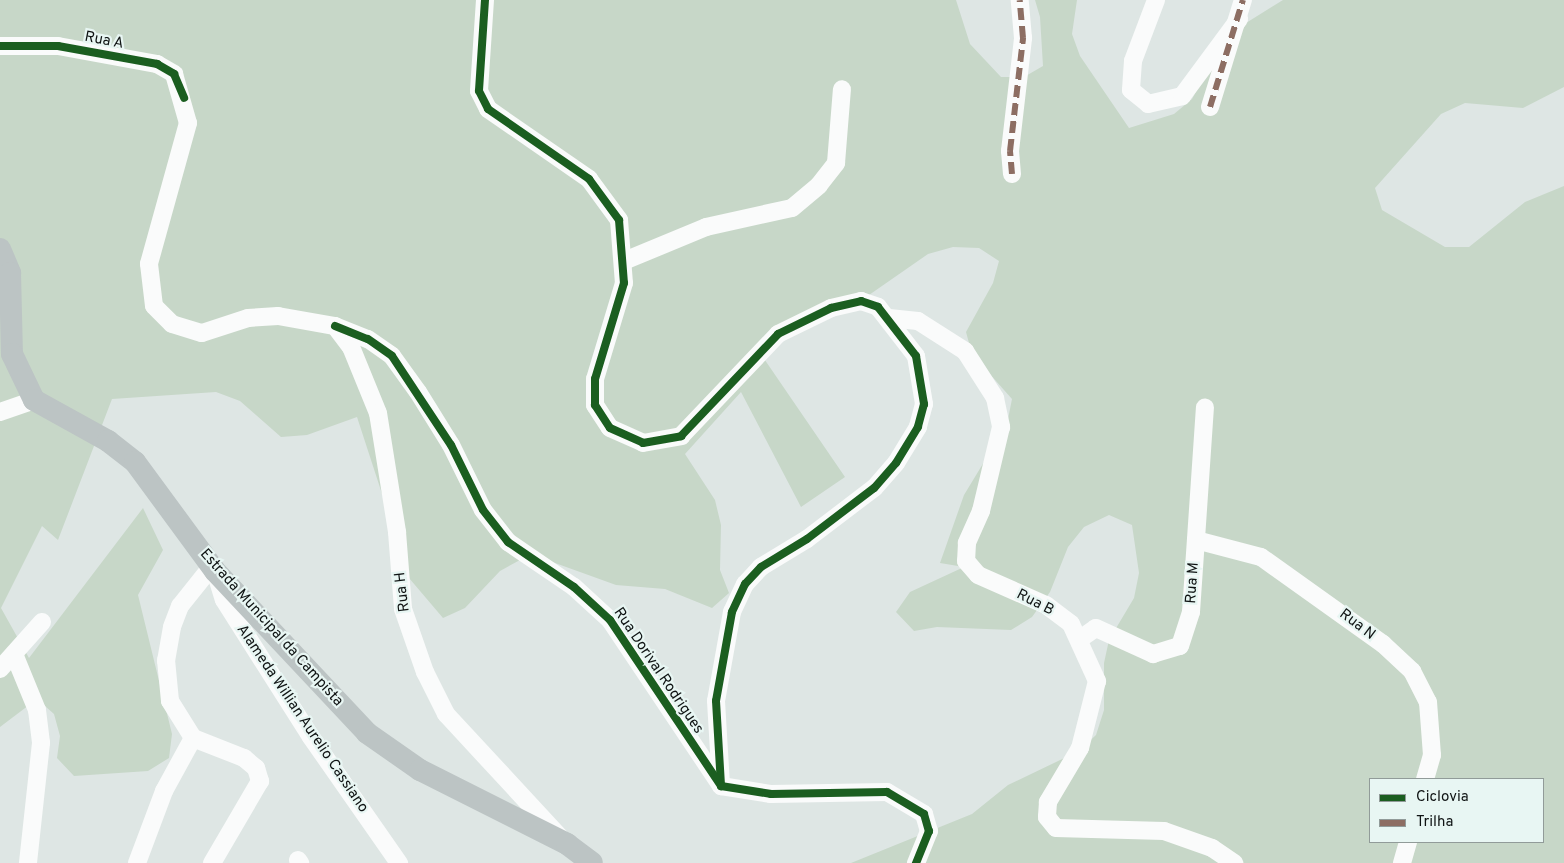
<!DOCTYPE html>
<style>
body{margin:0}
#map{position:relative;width:1564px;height:863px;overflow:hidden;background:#dee6e4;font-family:Overpass,sans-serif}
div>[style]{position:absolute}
.green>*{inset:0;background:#c7d7c8}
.minor>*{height:18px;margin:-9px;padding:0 9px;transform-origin:9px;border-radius:9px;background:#fafbfb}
.major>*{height:22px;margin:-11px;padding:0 11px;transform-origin:11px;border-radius:11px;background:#bcc4c4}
.quiet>*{height:6px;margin-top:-3px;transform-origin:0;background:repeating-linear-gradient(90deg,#8d6e63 0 12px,transparent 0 18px)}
.cycleway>*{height:8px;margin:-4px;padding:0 4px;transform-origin:4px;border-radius:4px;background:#1b5e20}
span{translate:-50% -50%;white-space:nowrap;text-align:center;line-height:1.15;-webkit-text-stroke:4.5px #e8f6f3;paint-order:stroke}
.street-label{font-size:15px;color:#0f1313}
.legend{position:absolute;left:1369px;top:778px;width:175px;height:65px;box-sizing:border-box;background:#e8f6f3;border:1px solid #919b99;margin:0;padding:6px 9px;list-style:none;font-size:15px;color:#0f1313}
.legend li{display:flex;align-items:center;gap:10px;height:25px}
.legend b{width:25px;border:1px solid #919b99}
</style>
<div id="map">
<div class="green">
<i style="clip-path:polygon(evenodd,0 0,956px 0,970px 44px,1001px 77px,1024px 77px,1043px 66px,1040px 17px,1035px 0,1077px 0,1072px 34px,1080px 56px,1129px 128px,1174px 114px,1192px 99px,1215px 57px,1246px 23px,1283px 0,1564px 0,1564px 87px,1523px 108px,1465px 103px,1441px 114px,1375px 188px,1382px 210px,1445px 247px,1469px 247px,1525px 202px,1564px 186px,1564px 863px,851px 863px,972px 814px,1008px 785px,1079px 751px,1096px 735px,1104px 710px,1104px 663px,1109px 640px,1134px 598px,1139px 573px,1132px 525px,1109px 515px,1084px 527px,1068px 547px,1050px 592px,1032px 617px,1011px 630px,937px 627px,914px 631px,896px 612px,910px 592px,964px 567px,940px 563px,964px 495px,1007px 424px,1012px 399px,972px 354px,966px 332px,993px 283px,999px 261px,979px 248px,953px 247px,928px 254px,869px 295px,758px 350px,845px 477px,801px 507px,741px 392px,685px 454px,715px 500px,721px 525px,720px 570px,729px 593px,712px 608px,665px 589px,616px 585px,544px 559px,520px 560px,500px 571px,465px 608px,443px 618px,392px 558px,386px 506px,357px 417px,307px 435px,281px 437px,240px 401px,216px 392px,112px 399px,58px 540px,42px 526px,1px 608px,29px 658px,143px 508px,163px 550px,138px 595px,172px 734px,169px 758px,148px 771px,74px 776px,57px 758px,60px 736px,54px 714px,37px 699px,0 727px,0 0,1370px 779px,1543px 779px,1543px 842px,1370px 842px,1370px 779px)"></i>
</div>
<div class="minor">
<i style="left:485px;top:0;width:91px;rotate:93.8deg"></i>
<i style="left:479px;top:91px;width:20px;rotate:63deg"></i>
<i style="left:488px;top:109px;width:123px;rotate:34.7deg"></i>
<i style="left:589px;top:179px;width:51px;rotate:53.8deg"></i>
<i style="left:619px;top:220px;width:63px;rotate:85.5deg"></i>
<i style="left:624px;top:283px;width:100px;rotate:106.8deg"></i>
<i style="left:595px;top:379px;width:26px;rotate:90deg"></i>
<i style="left:595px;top:405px;width:27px;rotate:57deg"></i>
<i style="left:610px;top:428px;width:36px;rotate:24deg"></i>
<i style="left:643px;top:443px;width:39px;rotate:-10deg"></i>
<i style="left:681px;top:436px;width:141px;rotate:-46.4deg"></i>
<i style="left:778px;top:334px;width:59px;rotate:-26.1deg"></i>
<i style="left:831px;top:308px;width:31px;rotate:-13deg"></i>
<i style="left:861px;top:301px;width:18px;rotate:19deg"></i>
<i style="left:878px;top:307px;width:62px;rotate:52.2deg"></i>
<i style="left:916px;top:356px;width:49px;rotate:80.5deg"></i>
<i style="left:924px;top:404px;width:24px;rotate:105deg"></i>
<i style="left:918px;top:427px;width:42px;rotate:121.4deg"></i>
<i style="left:896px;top:463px;width:33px;rotate:131deg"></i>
<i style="left:874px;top:488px;width:84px;rotate:142.7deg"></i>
<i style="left:807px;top:539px;width:54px;rotate:148.7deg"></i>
<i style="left:761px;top:567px;width:23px;rotate:133deg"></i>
<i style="left:745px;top:584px;width:31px;rotate:115deg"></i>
<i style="left:732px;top:612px;width:90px;rotate:100.2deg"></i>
<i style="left:716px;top:701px;width:84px;rotate:86.6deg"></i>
<i style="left:1156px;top:0;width:65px;rotate:110.7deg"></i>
<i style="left:1133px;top:61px;width:29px;rotate:94deg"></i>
<i style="left:1131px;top:90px;width:22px;rotate:39deg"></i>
<i style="left:1148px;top:104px;width:35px;rotate:-13deg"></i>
<i style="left:1182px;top:96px;width:96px;rotate:-53.5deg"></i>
<i style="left:0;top:46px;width:58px"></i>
<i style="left:58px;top:46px;width:101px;rotate:10.3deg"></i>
<i style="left:157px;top:64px;width:20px;rotate:30deg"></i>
<i style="left:174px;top:74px;width:51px;rotate:74.1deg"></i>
<i style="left:188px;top:123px;width:146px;rotate:105.5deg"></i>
<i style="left:149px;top:264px;width:42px;rotate:83.2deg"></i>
<i style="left:154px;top:306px;width:25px;rotate:45deg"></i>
<i style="left:172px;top:324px;width:31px;rotate:17deg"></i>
<i style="left:202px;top:333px;width:48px;rotate:-18.1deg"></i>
<i style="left:248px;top:318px;width:30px;rotate:-4deg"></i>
<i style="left:278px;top:316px;width:58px;rotate:10deg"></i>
<i style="left:335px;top:326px;width:35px;rotate:22deg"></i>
<i style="left:368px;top:339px;width:29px;rotate:35deg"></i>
<i style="left:392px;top:356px;width:44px;rotate:54.2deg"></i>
<i style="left:418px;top:392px;width:62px;rotate:58.1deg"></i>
<i style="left:451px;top:445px;width:72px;rotate:63.8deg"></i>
<i style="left:483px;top:510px;width:41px;rotate:52deg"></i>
<i style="left:508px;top:542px;width:80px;rotate:34.3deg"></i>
<i style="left:574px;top:587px;width:49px;rotate:42.5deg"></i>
<i style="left:610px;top:620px;width:200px;rotate:56.2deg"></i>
<i style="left:721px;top:786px;width:51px;rotate:9.1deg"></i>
<i style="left:771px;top:794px;width:116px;rotate:-1deg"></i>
<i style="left:887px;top:792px;width:43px;rotate:30.7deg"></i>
<i style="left:924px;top:814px;width:18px;rotate:74deg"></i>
<i style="left:929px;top:831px;width:35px;rotate:112deg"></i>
<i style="left:1210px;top:107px;width:112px;rotate:-72.9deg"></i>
<i style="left:1012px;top:174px;width:23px;rotate:-95deg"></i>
<i style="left:1010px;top:151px;width:114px;rotate:-83.4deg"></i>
<i style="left:1023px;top:38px;width:38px;rotate:-95deg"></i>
<i style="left:624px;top:261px;width:89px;rotate:-22.5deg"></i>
<i style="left:706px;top:227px;width:88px;rotate:-12.5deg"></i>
<i style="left:792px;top:208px;width:35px;rotate:-40deg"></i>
<i style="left:819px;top:185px;width:28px;rotate:-52deg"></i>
<i style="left:836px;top:163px;width:74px;rotate:-85.4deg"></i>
<i style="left:889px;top:318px;width:29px;rotate:6deg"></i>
<i style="left:918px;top:321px;width:56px;rotate:32.6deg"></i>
<i style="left:965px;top:351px;width:56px;rotate:57.4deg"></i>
<i style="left:995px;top:398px;width:30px;rotate:78deg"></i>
<i style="left:1001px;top:427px;width:86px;rotate:103.4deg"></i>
<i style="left:981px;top:511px;width:35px;rotate:114deg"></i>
<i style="left:967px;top:543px;width:18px;rotate:93deg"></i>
<i style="left:966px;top:561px;width:18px;rotate:49deg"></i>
<i style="left:978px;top:575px;width:74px;rotate:23.8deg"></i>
<i style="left:1046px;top:605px;width:31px;rotate:37deg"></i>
<i style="left:1071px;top:624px;width:63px;rotate:65.5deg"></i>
<i style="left:1097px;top:681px;width:69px;rotate:104.2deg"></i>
<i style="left:1080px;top:748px;width:63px;rotate:120.7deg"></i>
<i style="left:1048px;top:802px;width:15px;rotate:94deg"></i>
<i style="left:1047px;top:817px;width:14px;rotate:51deg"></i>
<i style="left:1056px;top:828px;width:108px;rotate:1.6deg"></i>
<i style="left:1164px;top:831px;width:51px;rotate:19.5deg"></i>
<i style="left:1212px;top:848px;width:27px;rotate:34deg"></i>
<i style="left:335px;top:326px;width:26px;rotate:53deg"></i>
<i style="left:351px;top:347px;width:71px;rotate:67.8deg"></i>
<i style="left:378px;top:413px;width:121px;rotate:80.9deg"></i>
<i style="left:397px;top:532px;width:77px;rotate:85.5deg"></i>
<i style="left:403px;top:609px;width:67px;rotate:70.8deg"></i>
<i style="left:425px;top:672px;width:47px;rotate:63.4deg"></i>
<i style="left:446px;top:714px;width:168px;rotate:47.2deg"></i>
<i style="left:0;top:412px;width:36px;rotate:-19deg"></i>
<i style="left:1196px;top:540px;width:67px;rotate:14.7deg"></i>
<i style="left:1261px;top:557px;width:150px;rotate:35.5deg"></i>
<i style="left:1383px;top:644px;width:40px;rotate:43deg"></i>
<i style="left:1412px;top:671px;width:35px;rotate:63deg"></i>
<i style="left:1428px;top:702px;width:53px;rotate:85.7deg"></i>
<i style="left:1432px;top:755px;width:25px;rotate:106deg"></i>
<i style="left:212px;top:566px;width:51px;rotate:128.7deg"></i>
<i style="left:180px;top:606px;width:22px;rotate:111deg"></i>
<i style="left:172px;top:627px;width:34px;rotate:100deg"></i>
<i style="left:166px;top:660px;width:41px;rotate:84.4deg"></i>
<i style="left:170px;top:701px;width:44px;rotate:58.1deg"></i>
<i style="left:193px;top:738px;width:55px;rotate:21.4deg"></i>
<i style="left:244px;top:758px;width:16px;rotate:40deg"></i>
<i style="left:256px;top:768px;width:14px;rotate:73deg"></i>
<i style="left:260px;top:781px;width:95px;rotate:120.3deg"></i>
<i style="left:215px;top:571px;width:30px;rotate:73deg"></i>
<i style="left:224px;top:600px;width:162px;rotate:57.6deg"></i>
<i style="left:311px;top:737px;width:154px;rotate:55.1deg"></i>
<i style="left:1080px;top:639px;width:19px;rotate:-35deg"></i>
<i style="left:1096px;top:628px;width:63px;rotate:24.5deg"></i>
<i style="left:1153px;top:654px;width:28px;rotate:-17deg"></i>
<i style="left:1180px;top:646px;width:36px;rotate:-72deg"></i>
<i style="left:1191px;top:612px;width:205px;rotate:-86.1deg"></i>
<i style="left:14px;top:654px;width:61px;rotate:67.7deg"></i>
<i style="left:37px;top:710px;width:33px;rotate:83deg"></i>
<i style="left:41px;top:743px;width:121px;rotate:96.2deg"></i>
<i style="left:0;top:669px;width:63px;rotate:-48.2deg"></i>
<i style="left:298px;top:860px;width:4px;rotate:56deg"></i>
<i style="left:137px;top:863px;width:77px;rotate:-69.4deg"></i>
<i style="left:164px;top:791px;width:60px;rotate:-61.3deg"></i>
<i style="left:1402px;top:863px;width:22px;rotate:-74deg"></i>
</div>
<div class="major">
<i style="left:0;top:249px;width:26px;rotate:67deg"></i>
<i style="left:10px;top:273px;width:81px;rotate:88.6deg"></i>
<i style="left:12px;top:354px;width:51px;rotate:64.4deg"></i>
<i style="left:34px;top:400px;width:85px;rotate:29deg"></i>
<i style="left:108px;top:441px;width:34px;rotate:38deg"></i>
<i style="left:135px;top:462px;width:135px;rotate:53.7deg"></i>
<i style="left:215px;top:571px;width:222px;rotate:46.8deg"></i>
<i style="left:367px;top:733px;width:65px;rotate:34.9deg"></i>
<i style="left:420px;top:770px;width:165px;rotate:26.7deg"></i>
<i style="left:567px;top:844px;width:31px;rotate:37deg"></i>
</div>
<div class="quiet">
<i style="left:1210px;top:107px;width:112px;rotate:-72.9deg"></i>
<i style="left:1012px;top:174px;width:23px;rotate:-95deg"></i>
<i style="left:1010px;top:151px;width:114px;rotate:-83.4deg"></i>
<i style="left:1023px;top:38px;width:38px;rotate:-95deg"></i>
</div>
<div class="cycleway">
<i style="left:485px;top:0;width:91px;rotate:93.8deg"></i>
<i style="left:479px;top:91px;width:20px;rotate:63deg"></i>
<i style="left:488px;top:109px;width:123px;rotate:34.7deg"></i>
<i style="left:589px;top:179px;width:51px;rotate:53.8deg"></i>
<i style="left:619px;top:220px;width:63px;rotate:85.5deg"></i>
<i style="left:624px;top:283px;width:100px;rotate:106.8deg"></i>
<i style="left:595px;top:379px;width:26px;rotate:90deg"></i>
<i style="left:595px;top:405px;width:27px;rotate:57deg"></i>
<i style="left:610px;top:428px;width:36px;rotate:24deg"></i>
<i style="left:643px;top:443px;width:39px;rotate:-10deg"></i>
<i style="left:681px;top:436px;width:141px;rotate:-46.4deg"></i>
<i style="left:778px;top:334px;width:59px;rotate:-26.1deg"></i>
<i style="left:831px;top:308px;width:31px;rotate:-13deg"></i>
<i style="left:861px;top:301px;width:18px;rotate:19deg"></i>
<i style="left:878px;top:307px;width:62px;rotate:52.2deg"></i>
<i style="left:916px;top:356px;width:49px;rotate:80.5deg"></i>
<i style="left:924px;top:404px;width:24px;rotate:105deg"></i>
<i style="left:918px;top:427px;width:42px;rotate:121.4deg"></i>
<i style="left:896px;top:463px;width:33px;rotate:131deg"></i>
<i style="left:874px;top:488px;width:84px;rotate:142.7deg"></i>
<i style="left:807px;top:539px;width:54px;rotate:148.7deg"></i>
<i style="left:761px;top:567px;width:23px;rotate:133deg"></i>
<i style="left:745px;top:584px;width:31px;rotate:115deg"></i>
<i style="left:732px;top:612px;width:90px;rotate:100.2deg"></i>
<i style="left:716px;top:701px;width:85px;rotate:86.6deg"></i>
<i style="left:0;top:46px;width:58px"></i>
<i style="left:58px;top:46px;width:101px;rotate:10.3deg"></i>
<i style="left:157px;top:64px;width:20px;rotate:30deg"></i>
<i style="left:174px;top:74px;width:26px;rotate:67deg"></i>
<i style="left:335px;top:326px;width:35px;rotate:22deg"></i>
<i style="left:368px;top:339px;width:29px;rotate:35deg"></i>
<i style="left:392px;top:356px;width:107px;rotate:56.5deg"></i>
<i style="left:451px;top:445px;width:72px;rotate:63.8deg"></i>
<i style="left:483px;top:510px;width:41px;rotate:52deg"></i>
<i style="left:508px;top:542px;width:80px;rotate:34.3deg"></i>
<i style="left:574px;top:587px;width:49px;rotate:42.5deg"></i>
<i style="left:610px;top:620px;width:200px;rotate:56.2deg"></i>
<i style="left:721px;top:786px;width:51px;rotate:9.1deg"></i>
<i style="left:771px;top:794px;width:116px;rotate:-1deg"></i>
<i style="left:887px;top:792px;width:43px;rotate:30.7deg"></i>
<i style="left:924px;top:814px;width:18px;rotate:74deg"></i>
<i style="left:929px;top:831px;width:35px;rotate:112deg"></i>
</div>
<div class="street-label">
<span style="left:104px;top:41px;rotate:11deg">Rua A</span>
<span style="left:1193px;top:583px;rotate:-86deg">Rua M</span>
<span style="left:403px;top:592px;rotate:-97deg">Rua H</span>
<span style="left:1035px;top:603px;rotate:27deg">Rua B</span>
<span style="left:1357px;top:625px;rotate:37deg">Rua N</span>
<span style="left:271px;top:628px;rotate:48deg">Estrada Municipal da Campista</span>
<span style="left:658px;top:671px;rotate:56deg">Rua Dorival Rodrigues</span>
<span style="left:302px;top:719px;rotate:56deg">Alameda Willian Aurelio Cassiano</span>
</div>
<ul class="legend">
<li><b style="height:6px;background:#1b5e20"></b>Ciclovia</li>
<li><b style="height:6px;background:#8d6e63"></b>Trilha</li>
</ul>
</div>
